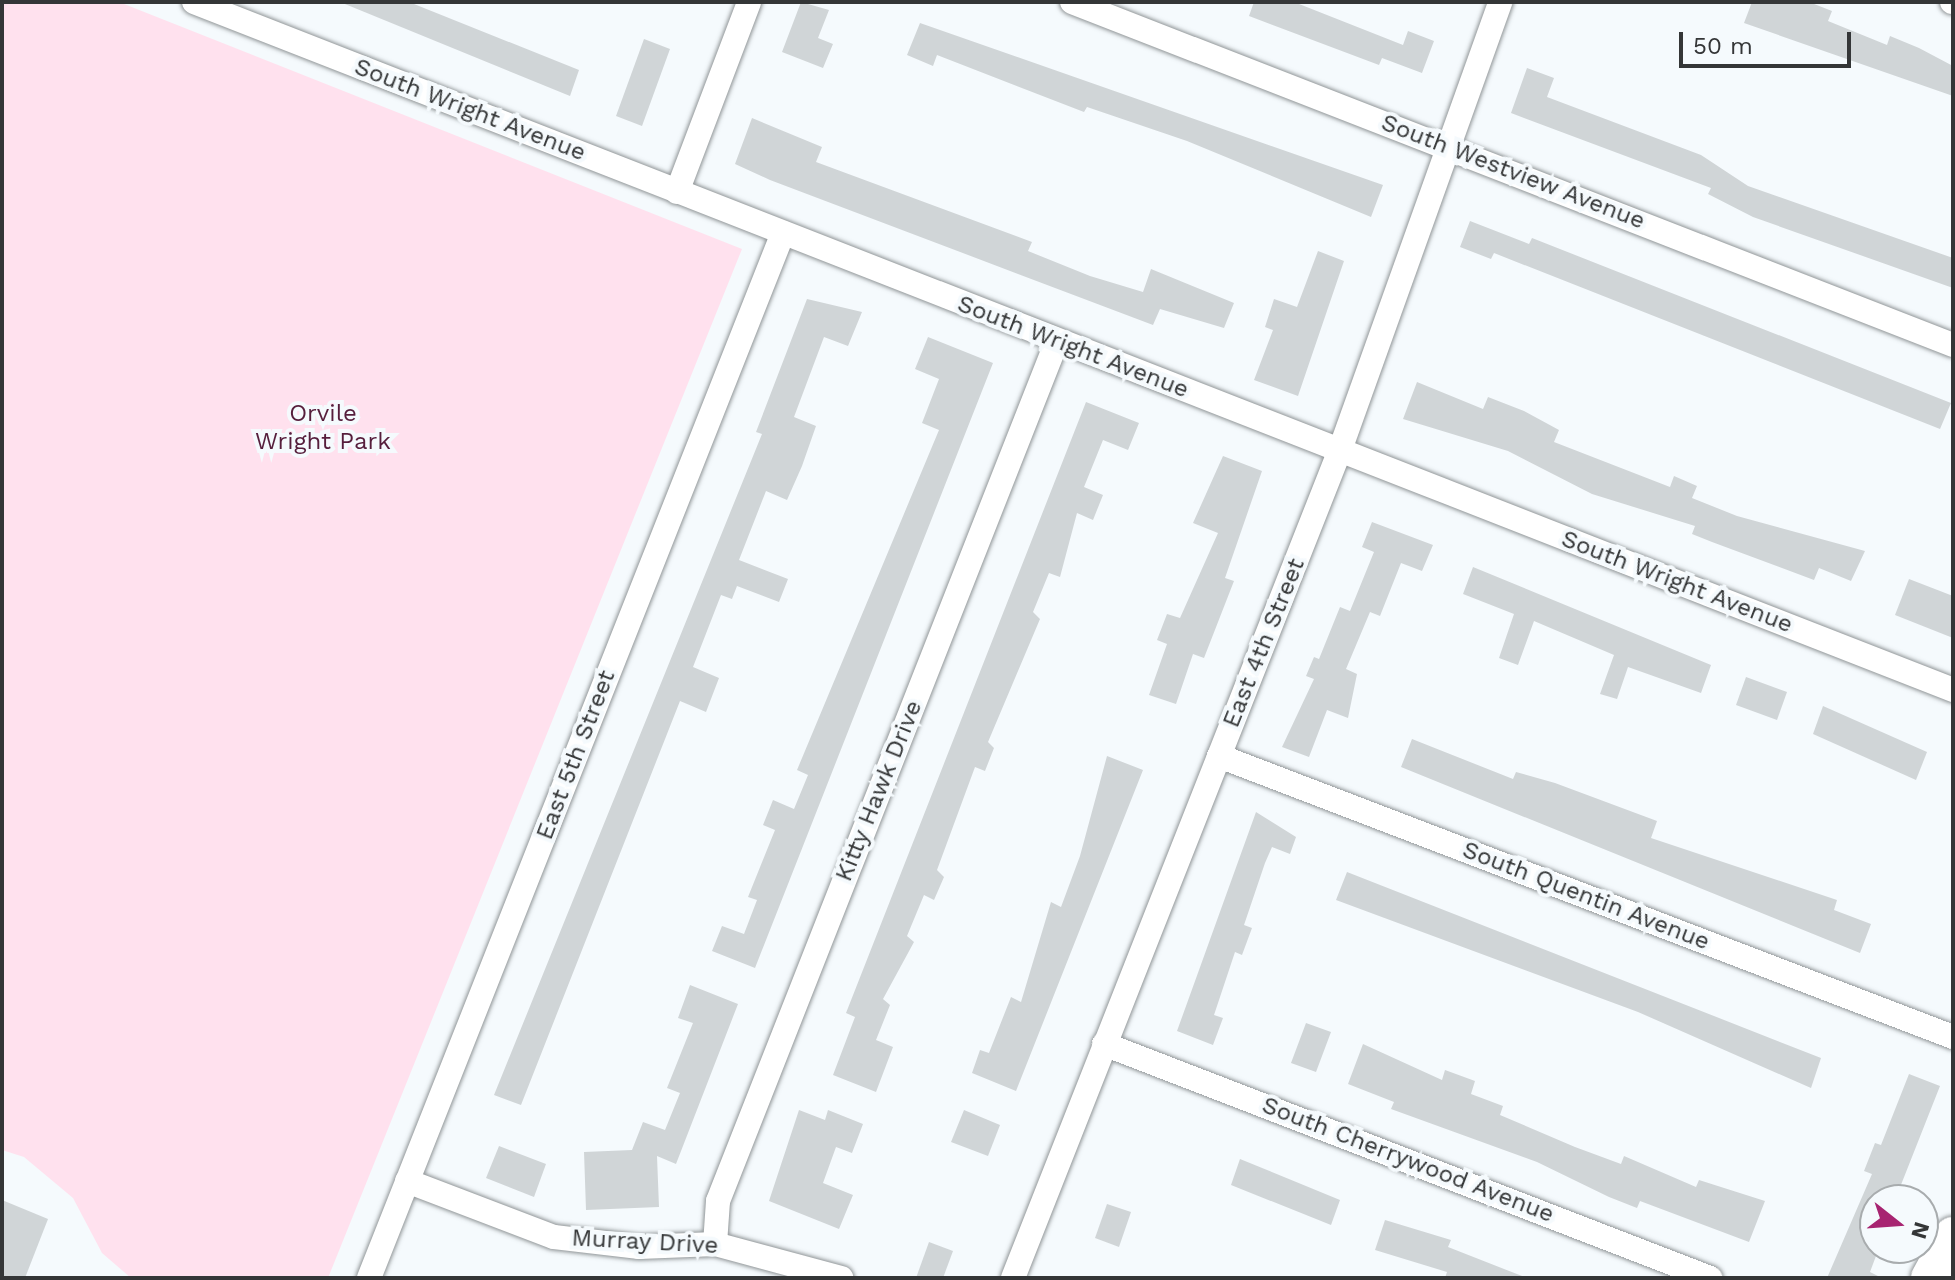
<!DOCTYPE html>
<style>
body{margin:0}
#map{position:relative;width:1955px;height:1280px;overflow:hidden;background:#f5fafd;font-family:"Work Sans",sans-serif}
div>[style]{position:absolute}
.green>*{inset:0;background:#ffe1ee}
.building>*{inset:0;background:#d0d5d7}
.roads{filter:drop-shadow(0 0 2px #919698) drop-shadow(0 0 2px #919698)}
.street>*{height:24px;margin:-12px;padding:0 12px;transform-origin:12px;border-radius:12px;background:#fff}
.primary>*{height:38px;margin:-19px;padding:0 19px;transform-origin:19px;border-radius:19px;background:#fff}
span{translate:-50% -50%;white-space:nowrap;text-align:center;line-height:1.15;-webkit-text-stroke:8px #f5fafd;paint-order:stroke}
.street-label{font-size:24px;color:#343637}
.park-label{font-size:24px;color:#561e3c}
.frame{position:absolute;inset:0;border:4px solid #343637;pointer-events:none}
.north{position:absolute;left:1859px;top:1184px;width:80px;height:80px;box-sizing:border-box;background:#f5fafd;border:2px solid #a8acae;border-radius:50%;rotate:107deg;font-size:22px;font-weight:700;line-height:32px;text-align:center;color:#343637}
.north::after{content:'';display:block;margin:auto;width:28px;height:36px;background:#a72471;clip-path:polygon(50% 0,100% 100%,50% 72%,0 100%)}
.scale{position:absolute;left:1679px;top:32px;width:172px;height:36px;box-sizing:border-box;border:4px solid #343637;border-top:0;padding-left:10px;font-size:24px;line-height:28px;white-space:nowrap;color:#343637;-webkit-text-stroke:6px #f5fafd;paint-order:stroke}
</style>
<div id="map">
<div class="green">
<i style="clip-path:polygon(2px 2px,119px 2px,742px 249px,328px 1278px,131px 1278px,102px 1253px,73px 1198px,24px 1157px,2px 1150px)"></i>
</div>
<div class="building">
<i style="clip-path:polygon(340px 2px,409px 2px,579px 70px,570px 96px)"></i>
<i style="clip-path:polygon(801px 2px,829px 10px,818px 38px,833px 44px,823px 68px,782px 52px)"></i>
<i style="clip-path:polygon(1254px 2px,1294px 2px,1403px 45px,1408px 31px,1434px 41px,1422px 73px,1382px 58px,1379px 65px,1249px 16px)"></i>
<i style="clip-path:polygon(1752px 2px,1809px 2px,1832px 11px,1828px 21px,1887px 45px,1890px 36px,1919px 48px,1953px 66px,1953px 96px,1744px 23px)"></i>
<i style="clip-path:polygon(920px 23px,1383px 185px,1371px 217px,1187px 141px,1087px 107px,1084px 112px,937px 55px,933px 66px,907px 55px)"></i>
<i style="clip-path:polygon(644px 39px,670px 49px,642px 126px,616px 116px)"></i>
<i style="clip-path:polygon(1527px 68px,1554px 78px,1547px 97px,1701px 155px,1748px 186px,1953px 258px,1953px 288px,1753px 217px,1708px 194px,1711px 188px,1511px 113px)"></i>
<i style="clip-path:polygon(752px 118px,822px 147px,816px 162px,1032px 242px,1028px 251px,1090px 276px,1143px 292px,1151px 269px,1234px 303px,1224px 328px,1160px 309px,1153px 325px,770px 180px,735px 164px)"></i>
<i style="clip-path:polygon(1470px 221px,1529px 244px,1532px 238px,1951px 403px,1940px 429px,1494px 253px,1491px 259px,1460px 247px)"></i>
<i style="clip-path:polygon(1318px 251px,1344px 261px,1298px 396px,1254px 380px,1273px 330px,1265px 327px,1274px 299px,1297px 307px)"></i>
<i style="clip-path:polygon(807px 299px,862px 312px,848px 346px,824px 337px,794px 417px,816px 426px,802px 466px,787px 500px,766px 491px,739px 560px,788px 579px,779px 602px,737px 586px,732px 599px,721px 595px,693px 667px,719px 678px,706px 712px,680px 701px,521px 1105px,494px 1095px,762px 434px,756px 432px)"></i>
<i style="clip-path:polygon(928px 337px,993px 363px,755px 968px,712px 951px,722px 926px,744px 934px,757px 900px,748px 897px,775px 830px,763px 825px,773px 800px,794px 809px,808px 775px,797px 770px,939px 430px,922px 423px,939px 379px,915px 369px)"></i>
<i style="clip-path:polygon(1417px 382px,1483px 409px,1488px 397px,1524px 411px,1559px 430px,1554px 442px,1670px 487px,1674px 476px,1697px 486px,1692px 498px,1737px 516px,1865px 551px,1851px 581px,1819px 568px,1814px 580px,1712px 542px,1692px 534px,1695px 526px,1592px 494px,1508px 451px,1403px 419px)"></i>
<i style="clip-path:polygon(1086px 402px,1139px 423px,1128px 450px,1103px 440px,1084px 487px,1103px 495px,1093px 520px,1077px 513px,1060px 577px,1049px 573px,1033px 612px,1040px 619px,988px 742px,994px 748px,985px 771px,975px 767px,937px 870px,944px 877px,934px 900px,924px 895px,907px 936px,914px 942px,883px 999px,890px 1005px,876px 1040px,893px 1047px,876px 1092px,833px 1075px,855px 1017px,846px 1013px)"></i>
<i style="clip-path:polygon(1223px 456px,1262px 471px,1225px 578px,1234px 581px,1204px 658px,1193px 654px,1176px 704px,1149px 695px,1167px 644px,1157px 640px,1167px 614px,1180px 618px,1218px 533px,1193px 523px)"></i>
<i style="clip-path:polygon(1372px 522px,1433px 545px,1422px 571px,1401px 563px,1380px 616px,1370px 612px,1346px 669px,1357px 674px,1348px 718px,1327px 710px,1309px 757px,1282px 747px,1314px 679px,1306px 676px,1314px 657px,1319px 659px,1340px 607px,1350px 611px,1374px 552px,1362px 547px)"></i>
<i style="clip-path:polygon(1473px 567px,1711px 665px,1701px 693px,1628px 667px,1617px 699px,1600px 694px,1614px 655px,1534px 621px,1518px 665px,1499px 658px,1514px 614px,1463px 594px)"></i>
<i style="clip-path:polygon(1909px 579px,1953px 596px,1953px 638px,1895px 615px)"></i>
<i style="clip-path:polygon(1746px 677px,1787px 692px,1777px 720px,1736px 705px)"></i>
<i style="clip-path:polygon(1823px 706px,1927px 752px,1916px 780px,1813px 734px)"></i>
<i style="clip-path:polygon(1412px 739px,1513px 779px,1516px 772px,1555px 783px,1657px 821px,1651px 838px,1837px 900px,1834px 910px,1871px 924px,1860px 953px,1401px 767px)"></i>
<i style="clip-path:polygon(1107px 756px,1143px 770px,1016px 1091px,972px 1073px,980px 1050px,989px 1053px,1011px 997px,1021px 1002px,1051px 902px,1061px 907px,1080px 856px)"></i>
<i style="clip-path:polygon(1256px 812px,1296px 837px,1290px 854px,1272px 847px,1265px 863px,1244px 925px,1252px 928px,1242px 955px,1235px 952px,1214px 1015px,1223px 1018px,1213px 1045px,1177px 1031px)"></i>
<i style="clip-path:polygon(1347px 872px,1821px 1058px,1811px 1088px,1638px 1012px,1336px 900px)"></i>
<i style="clip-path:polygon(690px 985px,738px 1004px,676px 1164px,657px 1156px,659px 1207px,586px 1210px,584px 1152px,632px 1150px,643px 1122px,665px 1130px,680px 1093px,667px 1088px,693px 1023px,678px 1018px)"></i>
<i style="clip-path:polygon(1306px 1023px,1331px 1032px,1316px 1072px,1291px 1063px)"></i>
<i style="clip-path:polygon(1363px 1044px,1442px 1080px,1445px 1070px,1475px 1081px,1471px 1094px,1503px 1106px,1500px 1115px,1575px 1147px,1621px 1164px,1624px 1156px,1696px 1187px,1699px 1180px,1765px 1201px,1749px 1242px,1640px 1201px,1637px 1208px,1609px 1197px,1537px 1162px,1391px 1109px,1394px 1102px,1348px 1084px)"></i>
<i style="clip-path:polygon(1909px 1074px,1940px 1086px,1895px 1200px,1875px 1200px,1879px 1248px,1870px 1272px,1882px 1278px,1827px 1278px,1872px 1174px,1864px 1171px,1875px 1143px,1881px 1145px)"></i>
<i style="clip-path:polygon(799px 1110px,825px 1120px,828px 1110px,863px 1124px,852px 1153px,836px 1147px,823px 1183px,853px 1195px,839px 1229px,769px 1201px)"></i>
<i style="clip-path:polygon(964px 1110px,1000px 1125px,988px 1156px,951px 1142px)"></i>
<i style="clip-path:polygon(499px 1146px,546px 1164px,534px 1197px,486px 1178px)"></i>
<i style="clip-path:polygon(1240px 1159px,1340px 1200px,1331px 1225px,1231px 1185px)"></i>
<i style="clip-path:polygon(2px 1200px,48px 1219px,25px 1278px,2px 1278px)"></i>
<i style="clip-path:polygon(1107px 1204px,1131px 1212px,1119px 1247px,1095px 1238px)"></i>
<i style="clip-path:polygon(1385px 1220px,1451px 1240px,1448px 1247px,1527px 1278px,1445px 1278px,1447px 1272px,1375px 1250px)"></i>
<i style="clip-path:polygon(929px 1242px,953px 1251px,943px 1278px,916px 1278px)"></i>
</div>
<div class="roads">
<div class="street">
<i style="left:194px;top:2px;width:1889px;rotate:21.36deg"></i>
<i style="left:1072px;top:2px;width:945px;rotate:21.27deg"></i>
<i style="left:1952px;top:2px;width:1px"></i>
<i style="left:677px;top:192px;width:203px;rotate:-69.2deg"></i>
<i style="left:1219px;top:756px;width:786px;rotate:20.95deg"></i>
<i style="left:1104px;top:1044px;width:650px;rotate:21.11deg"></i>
<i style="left:407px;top:1181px;width:157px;rotate:20.9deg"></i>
<i style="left:554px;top:1237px;width:86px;rotate:6.7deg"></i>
<i style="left:639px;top:1247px;width:76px;rotate:-2.3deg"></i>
<i style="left:715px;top:1244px;width:131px;rotate:15.1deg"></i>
<i style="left:715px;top:1244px;width:43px;rotate:-86deg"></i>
<i style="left:718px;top:1201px;width:924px;rotate:-68.49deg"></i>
<i style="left:369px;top:1278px;width:1124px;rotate:-68.39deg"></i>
<i style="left:1013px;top:1278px;width:890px;rotate:-68.45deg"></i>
<i style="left:1340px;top:450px;width:476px;rotate:-70.3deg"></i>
</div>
<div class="primary">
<i style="left:1930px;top:1278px;width:48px;rotate:-61.3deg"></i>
</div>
</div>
<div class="street-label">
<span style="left:470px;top:110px;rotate:21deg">South Wright Avenue</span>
<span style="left:1513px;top:172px;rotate:21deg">South Westview Avenue</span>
<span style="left:1073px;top:347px;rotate:21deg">South Wright Avenue</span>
<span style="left:1677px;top:582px;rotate:21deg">South Wright Avenue</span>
<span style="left:1264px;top:643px;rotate:-68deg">East 4th Street</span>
<span style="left:576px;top:755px;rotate:-69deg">East 5th Street</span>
<span style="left:879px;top:791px;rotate:-68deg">Kitty Hawk Drive</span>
<span style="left:1586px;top:896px;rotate:21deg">South Quentin Avenue</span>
<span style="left:1408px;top:1160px;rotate:21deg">South Cherrywood Avenue</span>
<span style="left:645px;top:1242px;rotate:3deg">Murray Drive</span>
</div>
<div class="park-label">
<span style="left:323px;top:428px">Orvile<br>Wright Park</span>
</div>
<div class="frame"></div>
<div class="north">N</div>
<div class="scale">50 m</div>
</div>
